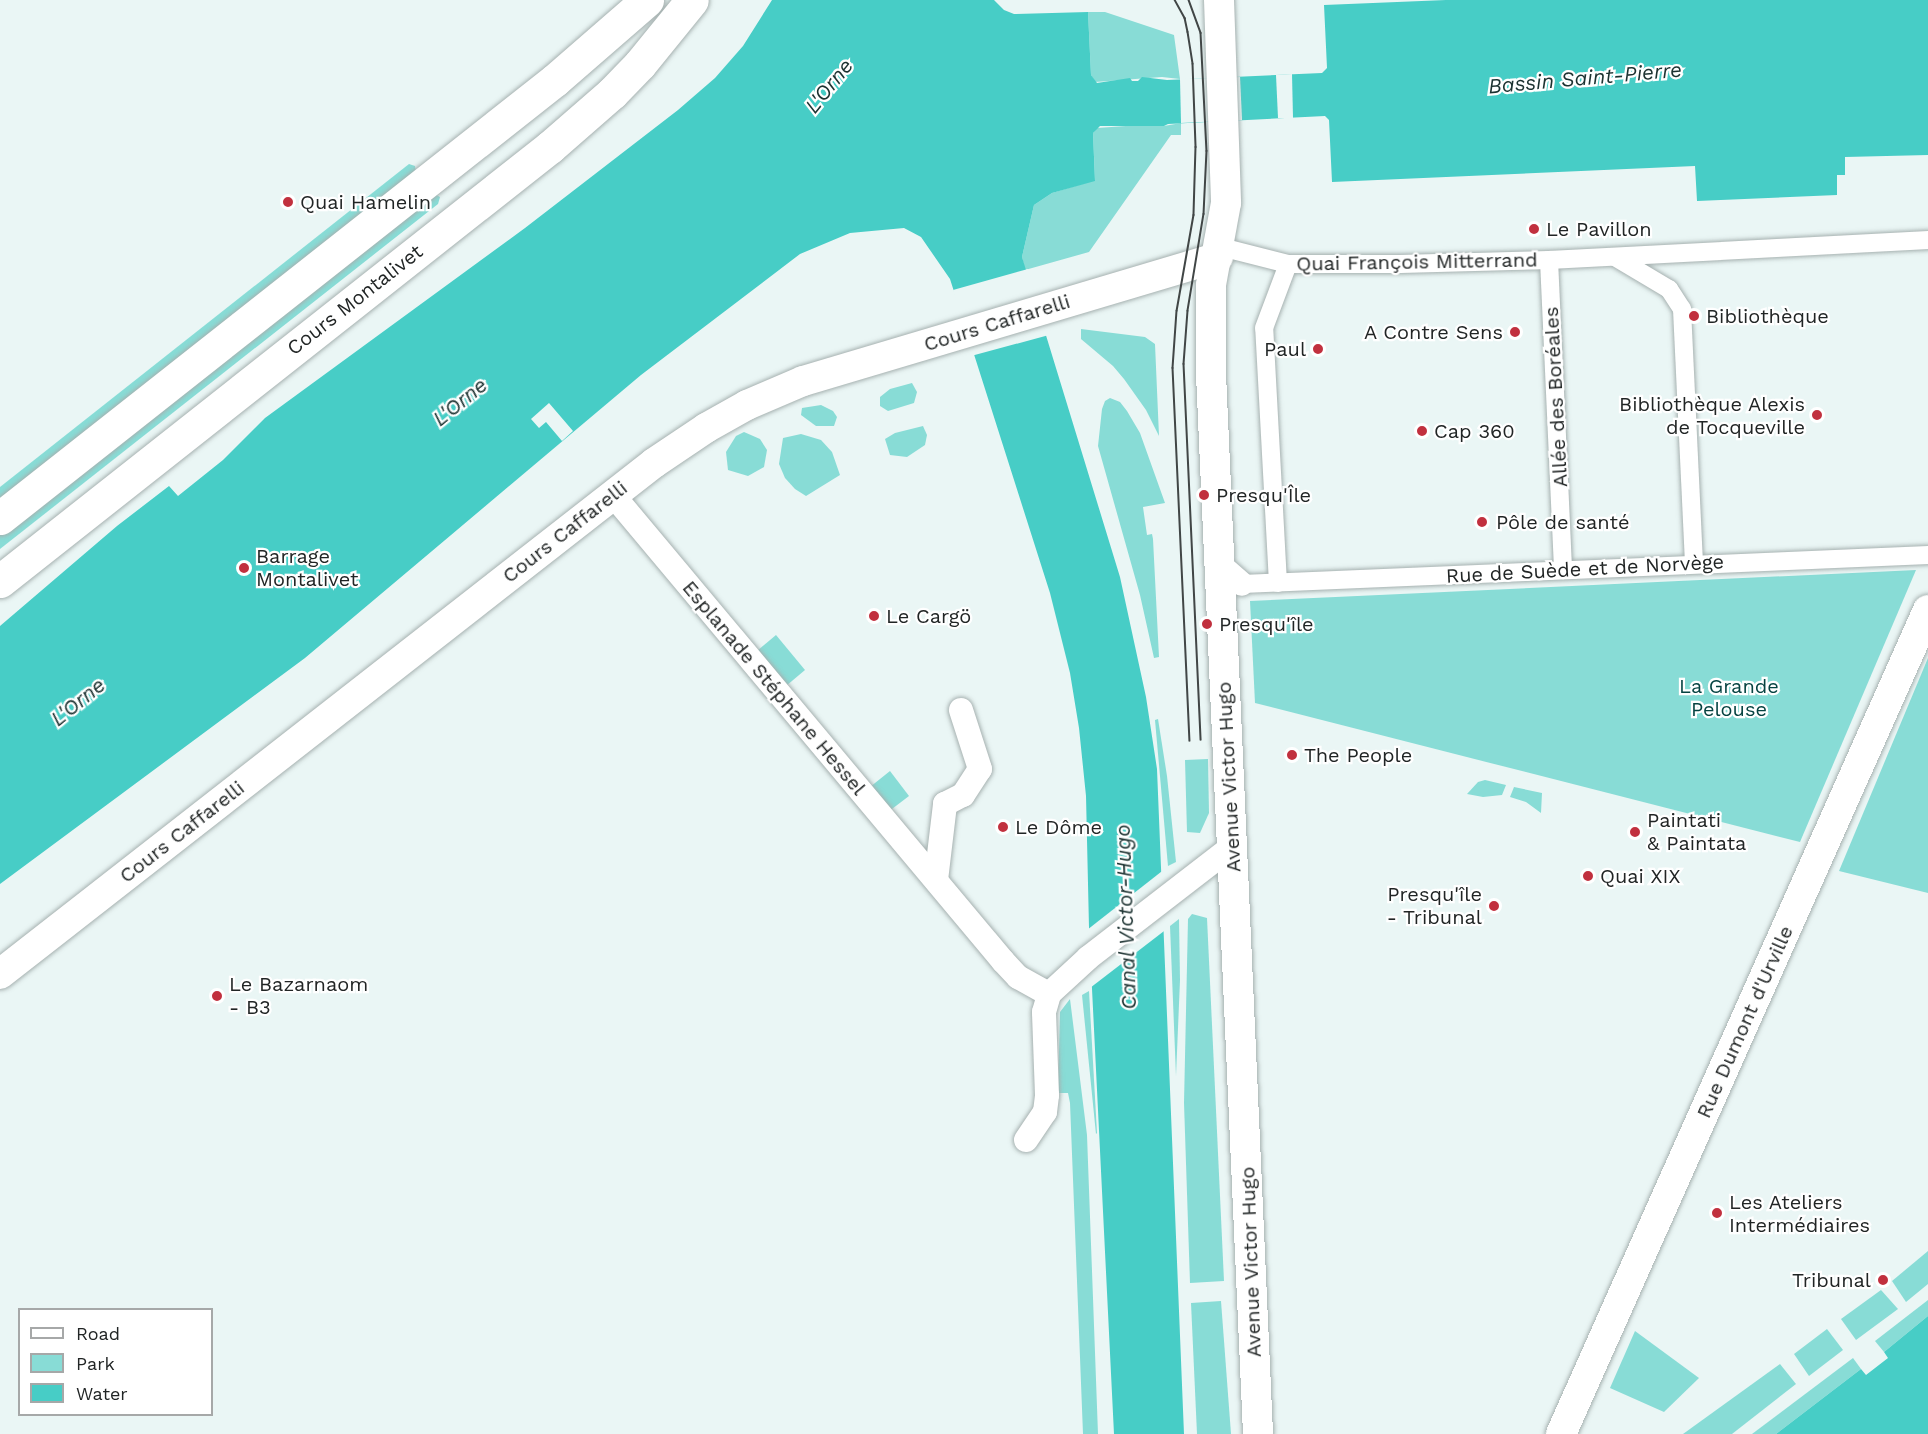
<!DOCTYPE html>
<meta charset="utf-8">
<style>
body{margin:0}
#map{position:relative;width:1928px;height:1434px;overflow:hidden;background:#eaf6f5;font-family:"Work Sans",sans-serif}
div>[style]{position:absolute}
.green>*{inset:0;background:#88dcd6}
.water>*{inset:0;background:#47cdc6}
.pier>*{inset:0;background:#eaf6f5}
.roads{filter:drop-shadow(0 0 2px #a6b1b0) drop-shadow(0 0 2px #a6b1b0)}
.pedestrian>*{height:18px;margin:-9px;padding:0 9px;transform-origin:9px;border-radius:9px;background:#fff}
.minor>*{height:24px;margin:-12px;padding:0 12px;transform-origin:12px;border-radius:12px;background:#fff}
.tertiary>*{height:30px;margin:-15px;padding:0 15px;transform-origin:15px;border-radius:15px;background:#fff}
.secondary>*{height:33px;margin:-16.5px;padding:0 16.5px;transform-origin:16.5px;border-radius:16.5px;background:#fff}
.tram>*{height:1.5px;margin:-0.75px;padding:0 0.75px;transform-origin:0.75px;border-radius:0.75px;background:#414646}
.dots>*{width:16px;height:16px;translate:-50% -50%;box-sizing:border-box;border:3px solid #fff;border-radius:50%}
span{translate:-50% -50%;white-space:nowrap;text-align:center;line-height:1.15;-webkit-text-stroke:4.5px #fff;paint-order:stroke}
.poi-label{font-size:20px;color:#212525}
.left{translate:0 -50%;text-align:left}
.right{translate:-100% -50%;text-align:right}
.street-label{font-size:20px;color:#212525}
.park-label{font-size:20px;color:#054341}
.water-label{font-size:21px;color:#1c3231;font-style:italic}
.legend{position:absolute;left:18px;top:1308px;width:195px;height:108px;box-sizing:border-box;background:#fff;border:2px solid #a6a8a8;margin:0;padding:8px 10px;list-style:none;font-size:18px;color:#212525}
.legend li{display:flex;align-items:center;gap:12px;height:30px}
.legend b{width:30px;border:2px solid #a6a8a8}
</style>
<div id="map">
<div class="green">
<i style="clip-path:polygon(1088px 12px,1105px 12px,1174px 35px,1180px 79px,1162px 77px,1095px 82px,1091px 75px)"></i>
<i style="clip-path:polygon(1181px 123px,1181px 135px,1171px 135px,1089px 252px,1025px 270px,1022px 257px,1034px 205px,1052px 193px,1095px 180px,1093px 133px,1097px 128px,1140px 125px,1164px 126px)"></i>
<i style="clip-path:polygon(409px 164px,415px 166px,416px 173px,0 502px,0 487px)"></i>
<i style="clip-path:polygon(433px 193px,440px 197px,438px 204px,0 549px,0 534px)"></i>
<i style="clip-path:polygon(1081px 329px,1145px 337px,1155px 344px,1159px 436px,1146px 410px,1124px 379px,1113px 366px,1081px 339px)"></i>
<i style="clip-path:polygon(912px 383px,917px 392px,914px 403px,888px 411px,880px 406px,880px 397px,890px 389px)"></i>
<i style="clip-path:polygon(1110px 398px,1120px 402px,1127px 411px,1140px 433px,1165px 503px,1143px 507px,1147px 535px,1152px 534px,1153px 539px,1159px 657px,1154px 658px,1140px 595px,1098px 446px,1102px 409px,1105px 401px)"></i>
<i style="clip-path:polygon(821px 405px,833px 411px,837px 417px,834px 426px,816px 426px,801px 415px,802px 408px)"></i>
<i style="clip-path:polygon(923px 426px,927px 435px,925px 445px,907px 457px,890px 455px,885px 439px,895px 433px)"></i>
<i style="clip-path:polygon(744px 432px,760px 439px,767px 450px,764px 467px,748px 476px,728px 470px,726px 452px,736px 436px)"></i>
<i style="clip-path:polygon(801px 434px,821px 440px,832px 452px,840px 475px,806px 496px,795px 489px,785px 478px,779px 464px,783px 438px)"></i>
<i style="clip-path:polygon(1916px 570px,1800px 842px,1255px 703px,1250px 601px)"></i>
<i style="clip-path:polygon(776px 635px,805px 670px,786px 686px,757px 651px)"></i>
<i style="clip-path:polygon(1928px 658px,1928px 893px,1839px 871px)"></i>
<i style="clip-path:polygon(1158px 719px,1167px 776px,1176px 862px,1168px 866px,1155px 720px)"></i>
<i style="clip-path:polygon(1208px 759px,1209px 813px,1200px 833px,1187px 832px,1185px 760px)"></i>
<i style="clip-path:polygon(890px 771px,909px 796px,888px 812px,870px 787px)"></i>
<i style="clip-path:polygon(1485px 780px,1506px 785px,1502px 795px,1483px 797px,1467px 794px,1478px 782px)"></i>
<i style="clip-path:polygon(1514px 787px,1542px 793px,1541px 813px,1526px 802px,1510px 797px)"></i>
<i style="clip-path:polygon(1192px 914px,1207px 918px,1224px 1281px,1190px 1283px,1184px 1103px,1188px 919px)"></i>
<i style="clip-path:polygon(1179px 919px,1180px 980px,1176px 1076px,1170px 926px)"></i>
<i style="clip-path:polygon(1089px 991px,1097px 1133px,1096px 1134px,1082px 995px)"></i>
<i style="clip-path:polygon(1070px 999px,1087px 1135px,1098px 1434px,1083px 1434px,1070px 1103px,1068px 1093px,1058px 1093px,1060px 1012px)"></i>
<i style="clip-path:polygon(1928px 1251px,1928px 1284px,1906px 1302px,1892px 1281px)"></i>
<i style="clip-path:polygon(1881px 1290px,1898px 1309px,1856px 1340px,1841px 1319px)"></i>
<i style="clip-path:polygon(1928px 1300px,1928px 1316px,1884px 1352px,1875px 1341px)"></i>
<i style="clip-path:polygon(1221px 1301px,1231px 1434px,1197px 1434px,1191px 1303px)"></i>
<i style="clip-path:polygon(1827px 1329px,1843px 1350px,1809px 1376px,1794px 1354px)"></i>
<i style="clip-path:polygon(1635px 1331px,1699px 1378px,1664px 1412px,1610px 1388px)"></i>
<i style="clip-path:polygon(1853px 1358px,1861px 1369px,1776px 1434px,1752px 1434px)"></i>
<i style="clip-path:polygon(1780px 1364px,1796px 1384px,1732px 1434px,1683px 1434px)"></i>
</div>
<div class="water">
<i style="clip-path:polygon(772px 0,994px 0,1004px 10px,1014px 14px,1088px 12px,1091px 75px,1097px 83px,1130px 78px,1132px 81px,1138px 81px,1142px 77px,1167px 80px,1322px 73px,1327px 68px,1324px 5px,1446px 0,1928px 0,1928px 155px,1845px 157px,1845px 175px,1837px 175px,1837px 195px,1697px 201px,1695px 166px,1332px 182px,1329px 120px,1325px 116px,1168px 124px,1164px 126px,1100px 126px,1093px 133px,1095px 181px,1052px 193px,1034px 205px,1022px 257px,1120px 577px,1146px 697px,1157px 769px,1184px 1434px,1114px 1434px,1089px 928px,1086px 796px,1079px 728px,1070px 673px,1050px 593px,950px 279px,921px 237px,904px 228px,850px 233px,800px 254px,641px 375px,305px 658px,0 884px,0 626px,117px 526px,169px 486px,178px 496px,223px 460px,265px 418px,525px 228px,678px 110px,715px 78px,743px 46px)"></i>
<i style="clip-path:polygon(1928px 1316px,1928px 1434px,1776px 1434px,1861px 1369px,1866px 1375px,1888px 1358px,1884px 1352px)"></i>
</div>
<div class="pier">
<i style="clip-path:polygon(1292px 74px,1293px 118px,1278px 118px,1276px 75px)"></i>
<i style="clip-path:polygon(1240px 77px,1242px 120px,1181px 123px,1180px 79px)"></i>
<i style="clip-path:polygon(1028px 269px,1049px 335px,971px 356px,953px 290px)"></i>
<i style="clip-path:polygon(549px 403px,573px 431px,562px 441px,546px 422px,539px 428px,531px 419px)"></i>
<i style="clip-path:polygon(1166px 868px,1168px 928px,1090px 988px,1087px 930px)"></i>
</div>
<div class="roads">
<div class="pedestrian">
<i style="left:1221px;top:247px;width:69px;rotate:14.2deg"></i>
<i style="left:1288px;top:264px;width:112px"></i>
<i style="left:1400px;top:264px;width:149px;rotate:-1.5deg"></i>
<i style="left:1549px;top:260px;width:380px;rotate:-3deg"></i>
<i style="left:1615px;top:257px;width:63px;rotate:30.7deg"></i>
<i style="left:1669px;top:289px;width:24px;rotate:57deg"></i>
<i style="left:1682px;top:309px;width:254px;rotate:87.3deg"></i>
<i style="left:1549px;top:260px;width:310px;rotate:87.4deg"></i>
<i style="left:1278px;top:583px;width:255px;rotate:-93.1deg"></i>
<i style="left:1264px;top:328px;width:68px;rotate:-69.4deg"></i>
<i style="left:1242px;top:584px;width:687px;rotate:-2.42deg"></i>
</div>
<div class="minor">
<i style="left:613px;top:495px;width:608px;rotate:50.07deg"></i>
<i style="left:1003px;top:961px;width:22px;rotate:47deg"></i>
<i style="left:1018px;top:977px;width:35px;rotate:29deg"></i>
<i style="left:1219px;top:564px;width:30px;rotate:41deg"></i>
<i style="left:936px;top:880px;width:77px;rotate:-83.2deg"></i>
<i style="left:945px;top:804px;width:20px;rotate:-27deg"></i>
<i style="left:963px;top:795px;width:31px;rotate:-57deg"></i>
<i style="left:980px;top:769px;width:62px;rotate:-107.9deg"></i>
<i style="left:1026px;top:1140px;width:34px;rotate:-56deg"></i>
<i style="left:1045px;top:1112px;width:17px;rotate:-83deg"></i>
<i style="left:1047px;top:1095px;width:83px;rotate:-92.1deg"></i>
<i style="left:1044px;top:1012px;width:19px;rotate:-74deg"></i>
<i style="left:1049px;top:994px;width:53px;rotate:-42.7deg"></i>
<i style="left:1088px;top:958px;width:183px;rotate:-37.7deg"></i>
</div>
<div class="tertiary">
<i style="left:1219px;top:0;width:203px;rotate:88deg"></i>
<i style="left:1226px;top:203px;width:83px;rotate:100.4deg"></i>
<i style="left:1211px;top:285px;width:89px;rotate:90deg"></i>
<i style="left:1211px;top:374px;width:1061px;rotate:87.46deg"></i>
<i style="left:0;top:974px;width:830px;rotate:-38deg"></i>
<i style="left:654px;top:463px;width:63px;rotate:-33.9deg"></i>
<i style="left:706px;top:428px;width:47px;rotate:-29.3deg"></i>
<i style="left:747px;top:405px;width:61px;rotate:-23.2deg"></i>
<i style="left:803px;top:381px;width:433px;rotate:-16.6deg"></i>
<i style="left:1561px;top:1434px;width:902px;rotate:-65.99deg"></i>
</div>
<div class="secondary">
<i style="left:0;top:518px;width:707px;rotate:-38.28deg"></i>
<i style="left:555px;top:80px;width:122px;rotate:-41deg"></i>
<i style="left:0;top:581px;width:701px;rotate:-38.28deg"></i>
<i style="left:550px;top:147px;width:82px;rotate:-41.1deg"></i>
<i style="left:612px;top:93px;width:40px;rotate:-46deg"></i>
<i style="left:640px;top:64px;width:82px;rotate:-50.9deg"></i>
</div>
</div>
<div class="tram">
<i style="left:1175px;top:0;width:21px;rotate:61deg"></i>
<i style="left:1185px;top:18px;width:14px;rotate:78deg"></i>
<i style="left:1188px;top:32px;width:32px;rotate:81deg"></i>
<i style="left:1193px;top:64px;width:83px;rotate:87.9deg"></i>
<i style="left:1196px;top:147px;width:68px;rotate:91.7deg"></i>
<i style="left:1194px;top:215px;width:97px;rotate:100deg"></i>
<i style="left:1177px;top:311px;width:57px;rotate:94deg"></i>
<i style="left:1173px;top:368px;width:373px;rotate:87.4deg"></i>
<i style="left:1189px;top:0;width:35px;rotate:70deg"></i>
<i style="left:1201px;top:33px;width:118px;rotate:87.1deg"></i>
<i style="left:1207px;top:151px;width:63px;rotate:92.7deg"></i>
<i style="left:1204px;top:214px;width:98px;rotate:99.4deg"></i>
<i style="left:1188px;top:311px;width:53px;rotate:94.3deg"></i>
<i style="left:1184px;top:364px;width:376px;rotate:87.4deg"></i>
</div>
<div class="dots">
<i style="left:288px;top:202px;background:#c1303e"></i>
<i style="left:1534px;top:229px;background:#c1303e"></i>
<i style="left:1694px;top:316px;background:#c1303e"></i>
<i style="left:1515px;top:332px;background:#c1303e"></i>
<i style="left:1318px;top:349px;background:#c1303e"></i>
<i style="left:1817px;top:415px;background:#c1303e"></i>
<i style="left:1422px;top:431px;background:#c1303e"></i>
<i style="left:1204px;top:495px;background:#c1303e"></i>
<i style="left:1482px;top:522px;background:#c1303e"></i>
<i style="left:244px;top:568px;background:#c1303e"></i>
<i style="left:874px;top:616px;background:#c1303e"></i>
<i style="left:1207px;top:624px;background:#c1303e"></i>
<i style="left:1292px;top:755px;background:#c1303e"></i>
<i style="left:1003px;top:827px;background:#c1303e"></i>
<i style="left:1635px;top:832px;background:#c1303e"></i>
<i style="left:1588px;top:876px;background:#c1303e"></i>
<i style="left:1494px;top:906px;background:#c1303e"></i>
<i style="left:217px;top:996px;background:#c1303e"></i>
<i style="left:1717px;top:1213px;background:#c1303e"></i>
<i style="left:1883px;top:1280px;background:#c1303e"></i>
</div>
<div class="poi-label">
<span class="left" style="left:300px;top:202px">Quai Hamelin</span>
<span class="left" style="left:1546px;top:229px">Le Pavillon</span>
<span class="left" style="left:1706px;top:316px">Bibliothèque</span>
<span class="right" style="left:1503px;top:332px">A Contre Sens</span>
<span class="right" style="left:1306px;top:349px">Paul</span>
<span class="right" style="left:1805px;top:416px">Bibliothèque Alexis<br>de Tocqueville</span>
<span class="left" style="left:1434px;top:431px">Cap 360</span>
<span class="left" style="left:1216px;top:495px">Presqu'Île</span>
<span class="left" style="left:1496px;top:522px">Pôle de santé</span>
<span class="left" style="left:256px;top:568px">Barrage<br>Montalivet</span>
<span class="left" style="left:886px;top:616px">Le Cargö</span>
<span class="left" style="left:1219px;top:624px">Presqu'île</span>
<span class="left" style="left:1304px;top:755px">The People</span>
<span class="left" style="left:1647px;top:832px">Paintati<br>&amp; Paintata</span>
<span class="left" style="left:1015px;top:827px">Le Dôme</span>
<span class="left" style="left:1600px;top:876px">Quai XIX</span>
<span class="right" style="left:1482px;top:906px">Presqu'île<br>- Tribunal</span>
<span class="left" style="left:229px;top:996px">Le Bazarnaom<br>- B3</span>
<span class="left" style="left:1729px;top:1214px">Les Ateliers<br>Intermédiaires</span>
<span class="right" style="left:1871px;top:1280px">Tribunal</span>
</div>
<div class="street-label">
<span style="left:1417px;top:262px;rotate:-1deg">Quai François Mitterrand</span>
<span style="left:355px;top:300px;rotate:-38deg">Cours Montalivet</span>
<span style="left:997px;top:323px;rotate:-17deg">Cours Caffarelli</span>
<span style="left:1556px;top:397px;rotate:-93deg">Allée des Boréales</span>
<span style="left:565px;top:532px;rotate:-38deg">Cours Caffarelli</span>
<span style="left:1585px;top:569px;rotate:-3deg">Rue de Suède et de Norvège</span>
<span style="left:774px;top:688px;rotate:50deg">Esplanade Stéphane Hessel</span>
<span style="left:1229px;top:777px;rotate:-93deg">Avenue Victor Hugo</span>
<span style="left:182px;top:832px;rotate:-38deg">Cours Caffarelli</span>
<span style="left:1745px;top:1022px;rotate:-66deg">Rue Dumont d'Urville</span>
<span style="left:1251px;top:1262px;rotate:-92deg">Avenue Victor Hugo</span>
</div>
<div class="park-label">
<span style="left:1729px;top:698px">La Grande<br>Pelouse</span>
</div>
<div class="water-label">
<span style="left:1585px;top:78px;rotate:-5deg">Bassin Saint-Pierre</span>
<span style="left:829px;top:86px;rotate:-51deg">L'Orne</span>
<span style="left:460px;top:402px;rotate:-39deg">L'Orne</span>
<span style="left:78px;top:702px;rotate:-39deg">L'Orne</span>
<span style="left:1126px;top:917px;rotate:-92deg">Canal Victor-Hugo</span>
</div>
<ul class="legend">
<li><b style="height:8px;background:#fff"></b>Road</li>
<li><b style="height:16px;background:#88dcd6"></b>Park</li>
<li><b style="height:16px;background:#47cdc6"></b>Water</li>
</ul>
</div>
